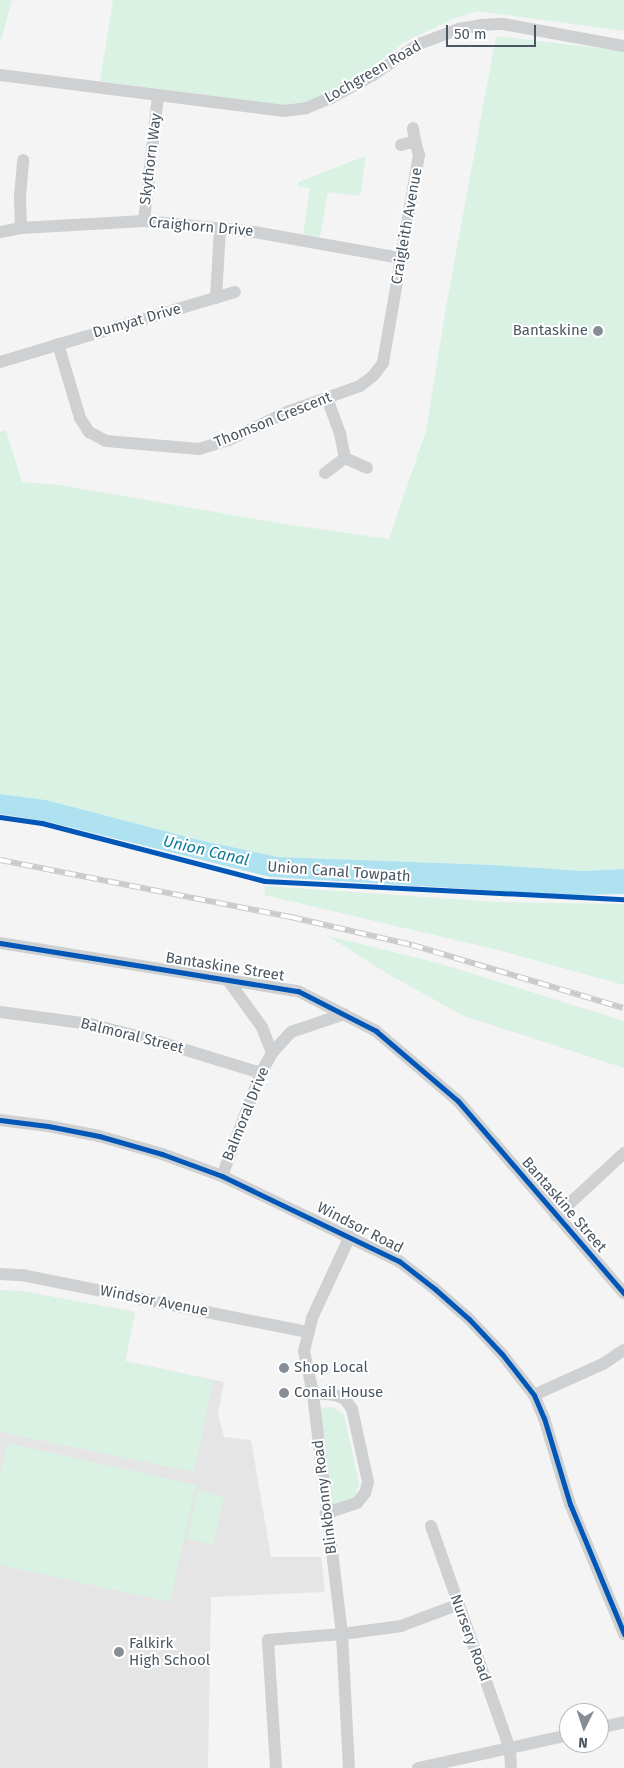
<!DOCTYPE html>
<style>
body{margin:0}
#map{position:relative;width:624px;height:1768px;overflow:hidden;background:#f4f4f4;font-family:"Fira Sans",sans-serif}
div>[style]{position:absolute}
.education>*{inset:0;background:#e6e5e6}
.green>*{inset:0;background:#d9f2e3}
.water>*{inset:0;background:#aee2f0}
.minor>*{height:12px;margin:-6px;padding:0 6px;transform-origin:6px;border-radius:6px;background:#ced0d2}
.rail>*{height:5.5px;margin-top:-2.75px;transform-origin:0;background:repeating-linear-gradient(90deg,#fff 0 11px,#c9cacc 0 22px);box-sizing:border-box;border-block:1px solid #c9cacc}
.cycleway>*{height:5px;margin:-2.5px;padding:0 2.5px;transform-origin:2.5px;border-radius:2.5px;background:#0057b8}
.dots>*{width:14px;height:14px;translate:-50% -50%;box-sizing:border-box;border:2px solid #fff;border-radius:50%}
span{translate:-50% -50%;white-space:nowrap;text-align:center;line-height:1.15;-webkit-text-stroke:4px #fff;paint-order:stroke}
.street-label{font-size:15px;color:#4a5661}
.poi-label{font-size:15px;color:#4a5661}
.right{translate:-100% -50%;text-align:right}
.left{translate:0 -50%;text-align:left}
.water-label{font-size:16px;color:#0c7c9b;font-style:italic}
.north{position:absolute;left:559px;top:1703px;width:50px;height:50px;box-sizing:border-box;background:#fff;border:1px solid #b7bbc0;border-radius:50%;rotate:184deg;font-size:14px;font-weight:700;line-height:20px;text-align:center;color:#4a5661}
.north::after{content:'';display:block;margin:auto;width:18px;height:22px;background:#868d94;clip-path:polygon(50% 0,100% 100%,50% 72%,0 100%)}
.scale{position:absolute;left:446px;top:25px;width:90px;height:22px;box-sizing:border-box;border:2px solid #4a5661;border-top:0;padding-left:6px;font-size:15px;line-height:18px;white-space:nowrap;color:#4a5661;-webkit-text-stroke:4px #fff;paint-order:stroke}
</style>
<div id="map">
<div class="education">
<i style="clip-path:polygon(0 1290px,21px 1291px,135px 1312px,125px 1361px,224px 1382px,218px 1414px,224px 1437px,251px 1440px,271px 1557px,321px 1557px,325px 1592px,211px 1597px,208px 1768px,0 1768px)"></i>
</div>
<div class="green">
<i style="clip-path:polygon(0 0,12px 0,0 44px)"></i>
<i style="clip-path:polygon(113px 0,624px 0,624px 31px,477px 11px,450px 20px,403px 43px,359px 76px,329px 94px,300px 103px,282px 105px,100px 81px)"></i>
<i style="clip-path:polygon(496px 36px,624px 51px,624px 869px,584px 871px,493px 865px,278px 857px,199px 840px,46px 800px,0 794px,0 432px,6px 430px,22px 482px,59px 485px,285px 524px,389px 539px,426px 431px,446px 307px)"></i>
<i style="clip-path:polygon(366px 156px,360px 196px,328px 192px,320px 237px,303px 234px,310px 188px,298px 186px,298px 182px)"></i>
<i style="clip-path:polygon(266px 886px,497px 902px,624px 904px,624px 985px,498px 950px,264px 895px)"></i>
<i style="clip-path:polygon(328px 936px,438px 963px,624px 1021px,624px 1068px,464px 1016px,388px 974px)"></i>
<i style="clip-path:polygon(0 1290px,21px 1291px,135px 1312px,125px 1361px,213px 1380px,194px 1472px,0 1432px)"></i>
<i style="clip-path:polygon(332px 1407px,344px 1415px,359px 1484px,354px 1499px,331px 1506px,319px 1414px,322px 1408px)"></i>
<i style="clip-path:polygon(7px 1443px,196px 1485px,170px 1602px,0 1565px,0 1477px)"></i>
<i style="clip-path:polygon(198px 1491px,224px 1497px,213px 1545px,187px 1539px)"></i>
</div>
<div class="water">
<i style="clip-path:polygon(0 794px,46px 800px,199px 840px,278px 857px,493px 865px,584px 871px,624px 869px,624px 894px,568px 895px,270px 877px,49px 822px,0 814px)"></i>
</div>
<div class="minor">
<i style="left:0;top:75px;width:285px;rotate:7.2deg"></i>
<i style="left:283px;top:111px;width:23px;rotate:-7deg"></i>
<i style="left:306px;top:108px;width:27px;rotate:-22deg"></i>
<i style="left:331px;top:98px;width:48px;rotate:-28.7deg"></i>
<i style="left:373px;top:75px;width:55px;rotate:-34deg"></i>
<i style="left:419px;top:44px;width:43px;rotate:-20.6deg"></i>
<i style="left:459px;top:29px;width:22px;rotate:-10deg"></i>
<i style="left:481px;top:25px;width:22px;rotate:-3deg"></i>
<i style="left:503px;top:24px;width:123px;rotate:10.3deg"></i>
<i style="left:401px;top:145px;width:15px;rotate:-16deg"></i>
<i style="left:415px;top:141px;width:13px;rotate:-99deg"></i>
<i style="left:144px;top:221px;width:126px;rotate:-83.6deg"></i>
<i style="left:21px;top:228px;width:31px;rotate:-92deg"></i>
<i style="left:20px;top:197px;width:37px;rotate:-85deg"></i>
<i style="left:0;top:232px;width:21px;rotate:-11deg"></i>
<i style="left:21px;top:228px;width:123px;rotate:-3.3deg"></i>
<i style="left:144px;top:221px;width:111px;rotate:5.7deg"></i>
<i style="left:254px;top:232px;width:148px;rotate:10.1deg"></i>
<i style="left:216px;top:298px;width:70px;rotate:-86.7deg"></i>
<i style="left:58px;top:344px;width:77px;rotate:73.4deg"></i>
<i style="left:80px;top:418px;width:17px;rotate:57deg"></i>
<i style="left:89px;top:432px;width:19px;rotate:28deg"></i>
<i style="left:106px;top:441px;width:93px;rotate:4.9deg"></i>
<i style="left:199px;top:449px;width:31px;rotate:-17deg"></i>
<i style="left:229px;top:440px;width:64px;rotate:-25.8deg"></i>
<i style="left:287px;top:412px;width:77px;rotate:-19.6deg"></i>
<i style="left:360px;top:386px;width:16px;rotate:-38deg"></i>
<i style="left:373px;top:376px;width:16px;rotate:-52deg"></i>
<i style="left:383px;top:363px;width:211px;rotate:-80.2deg"></i>
<i style="left:419px;top:155px;width:15px;rotate:-106deg"></i>
<i style="left:0;top:362px;width:245px;rotate:-16.6deg"></i>
<i style="left:327px;top:398px;width:37px;rotate:70deg"></i>
<i style="left:340px;top:433px;width:25px;rotate:79deg"></i>
<i style="left:325px;top:473px;width:25px;rotate:-37deg"></i>
<i style="left:345px;top:458px;width:24px;rotate:24deg"></i>
<i style="left:0;top:943px;width:302px;rotate:9.2deg"></i>
<i style="left:298px;top:991px;width:88px;rotate:27.1deg"></i>
<i style="left:376px;top:1031px;width:108px;rotate:40.5deg"></i>
<i style="left:458px;top:1101px;width:254px;rotate:49.2deg"></i>
<i style="left:227px;top:979px;width:59px;rotate:53.9deg"></i>
<i style="left:262px;top:1027px;width:28px;rotate:69deg"></i>
<i style="left:0;top:1012px;width:91px;rotate:7.6deg"></i>
<i style="left:90px;top:1024px;width:75px;rotate:14.6deg"></i>
<i style="left:163px;top:1043px;width:102px;rotate:17deg"></i>
<i style="left:0;top:1120px;width:48px;rotate:7.1deg"></i>
<i style="left:48px;top:1126px;width:52px;rotate:11.1deg"></i>
<i style="left:99px;top:1136px;width:66px;rotate:15.9deg"></i>
<i style="left:162px;top:1154px;width:64px;rotate:20.1deg"></i>
<i style="left:222px;top:1176px;width:196px;rotate:25.7deg"></i>
<i style="left:399px;top:1261px;width:46px;rotate:37.9deg"></i>
<i style="left:435px;top:1289px;width:45px;rotate:41.4deg"></i>
<i style="left:469px;top:1319px;width:48px;rotate:46.7deg"></i>
<i style="left:502px;top:1354px;width:52px;rotate:52deg"></i>
<i style="left:534px;top:1395px;width:25px;rotate:67deg"></i>
<i style="left:544px;top:1418px;width:90px;rotate:73.2deg"></i>
<i style="left:570px;top:1504px;width:141px;rotate:67.4deg"></i>
<i style="left:222px;top:1176px;width:110px;rotate:-69.3deg"></i>
<i style="left:261px;top:1073px;width:23px;rotate:-61deg"></i>
<i style="left:272px;top:1053px;width:28px;rotate:-48deg"></i>
<i style="left:291px;top:1032px;width:56px;rotate:-18.8deg"></i>
<i style="left:556px;top:1216px;width:93px;rotate:-42.8deg"></i>
<i style="left:0;top:1274px;width:22px;rotate:3deg"></i>
<i style="left:22px;top:1275px;width:292px;rotate:11.3deg"></i>
<i style="left:313px;top:1393px;width:21px;rotate:5deg"></i>
<i style="left:334px;top:1395px;width:10px;rotate:17deg"></i>
<i style="left:344px;top:1398px;width:14px;rotate:54deg"></i>
<i style="left:352px;top:1409px;width:75px;rotate:77.6deg"></i>
<i style="left:368px;top:1482px;width:11px;rotate:105deg"></i>
<i style="left:365px;top:1493px;width:13px;rotate:129deg"></i>
<i style="left:357px;top:1503px;width:33px;rotate:162deg"></i>
<i style="left:534px;top:1395px;width:76px;rotate:-24.2deg"></i>
<i style="left:603px;top:1364px;width:25px;rotate:-34deg"></i>
<i style="left:431px;top:1526px;width:237px;rotate:70.5deg"></i>
<i style="left:510px;top:1749px;width:19px;rotate:87deg"></i>
<i style="left:599px;top:1728px;width:26px;rotate:-13deg"></i>
<i style="left:276px;top:1768px;width:128px;rotate:-93.6deg"></i>
<i style="left:268px;top:1640px;width:74px;rotate:-4.6deg"></i>
<i style="left:342px;top:1634px;width:60px;rotate:-7.7deg"></i>
<i style="left:401px;top:1626px;width:60px;rotate:-20.6deg"></i>
<i style="left:349px;top:1768px;width:134px;rotate:-93deg"></i>
<i style="left:342px;top:1634px;width:243px;rotate:-96.9deg"></i>
<i style="left:313px;top:1393px;width:43px;rotate:-102.1deg"></i>
<i style="left:304px;top:1351px;width:34px;rotate:-76deg"></i>
<i style="left:312px;top:1318px;width:90px;rotate:-65.1deg"></i>
<i style="left:418px;top:1768px;width:155px;rotate:-12.3deg"></i>
</div>
<div class="rail">
<i style="left:0;top:860px;width:297px;rotate:11.1deg"></i>
<i style="left:291px;top:917px;width:124px;rotate:13deg"></i>
<i style="left:412px;top:945px;width:221px;rotate:16.6deg"></i>
</div>
<div class="cycleway">
<i style="left:0;top:817px;width:42px;rotate:8.1deg"></i>
<i style="left:42px;top:823px;width:230px;rotate:14.6deg"></i>
<i style="left:265px;top:881px;width:359px;rotate:2.9deg"></i>
<i style="left:0;top:943px;width:302px;rotate:9.2deg"></i>
<i style="left:298px;top:991px;width:88px;rotate:27.1deg"></i>
<i style="left:376px;top:1031px;width:108px;rotate:40.5deg"></i>
<i style="left:458px;top:1101px;width:254px;rotate:49.2deg"></i>
<i style="left:0;top:1120px;width:48px;rotate:7.1deg"></i>
<i style="left:48px;top:1126px;width:52px;rotate:11.1deg"></i>
<i style="left:99px;top:1136px;width:66px;rotate:15.9deg"></i>
<i style="left:162px;top:1154px;width:64px;rotate:20.1deg"></i>
<i style="left:222px;top:1176px;width:196px;rotate:25.7deg"></i>
<i style="left:399px;top:1261px;width:46px;rotate:37.9deg"></i>
<i style="left:435px;top:1289px;width:45px;rotate:41.4deg"></i>
<i style="left:469px;top:1319px;width:48px;rotate:46.7deg"></i>
<i style="left:502px;top:1354px;width:52px;rotate:52deg"></i>
<i style="left:534px;top:1395px;width:25px;rotate:67deg"></i>
<i style="left:544px;top:1418px;width:90px;rotate:73.2deg"></i>
<i style="left:570px;top:1504px;width:141px;rotate:67.4deg"></i>
</div>
<div class="dots">
<i style="left:598px;top:331px;background:#868d94"></i>
<i style="left:284px;top:1368px;background:#868d94"></i>
<i style="left:284px;top:1393px;background:#868d94"></i>
<i style="left:119px;top:1652px;background:#868d94"></i>
</div>
<div class="street-label">
<span style="left:373px;top:72px;rotate:-30deg">Lochgreen Road</span>
<span style="left:151px;top:159px;rotate:-83deg">Skythorn Way</span>
<span style="left:407px;top:226px;rotate:-80deg">Craigleith Avenue</span>
<span style="left:201px;top:227px;rotate:5deg">Craighorn Drive</span>
<span style="left:137px;top:321px;rotate:-16deg">Dumyat Drive</span>
<span style="left:273px;top:420px;rotate:-22deg">Thomson Crescent</span>
<span style="left:339px;top:872px;rotate:4deg">Union Canal Towpath</span>
<span style="left:225px;top:967px;rotate:9deg">Bantaskine Street</span>
<span style="left:132px;top:1036px;rotate:14deg">Balmoral Street</span>
<span style="left:246px;top:1114px;rotate:-68deg">Balmoral Drive</span>
<span style="left:564px;top:1205px;rotate:49deg">Bantaskine Street</span>
<span style="left:360px;top:1228px;rotate:27deg">Windsor Road</span>
<span style="left:154px;top:1301px;rotate:11deg">Windsor Avenue</span>
<span style="left:325px;top:1497px;rotate:-97deg">Blinkbonny Road</span>
<span style="left:470px;top:1638px;rotate:70deg">Nursery Road</span>
</div>
<div class="poi-label">
<span class="right" style="left:588px;top:331px">Bantaskine</span>
<span class="left" style="left:294px;top:1368px">Shop Local</span>
<span class="left" style="left:294px;top:1393px">Conail House</span>
<span class="left" style="left:129px;top:1652px">Falkirk<br>High School</span>
</div>
<div class="water-label">
<span style="left:206px;top:851px;rotate:13deg">Union Canal</span>
</div>
<div class="north">N</div>
<div class="scale">50 m</div>
</div>
